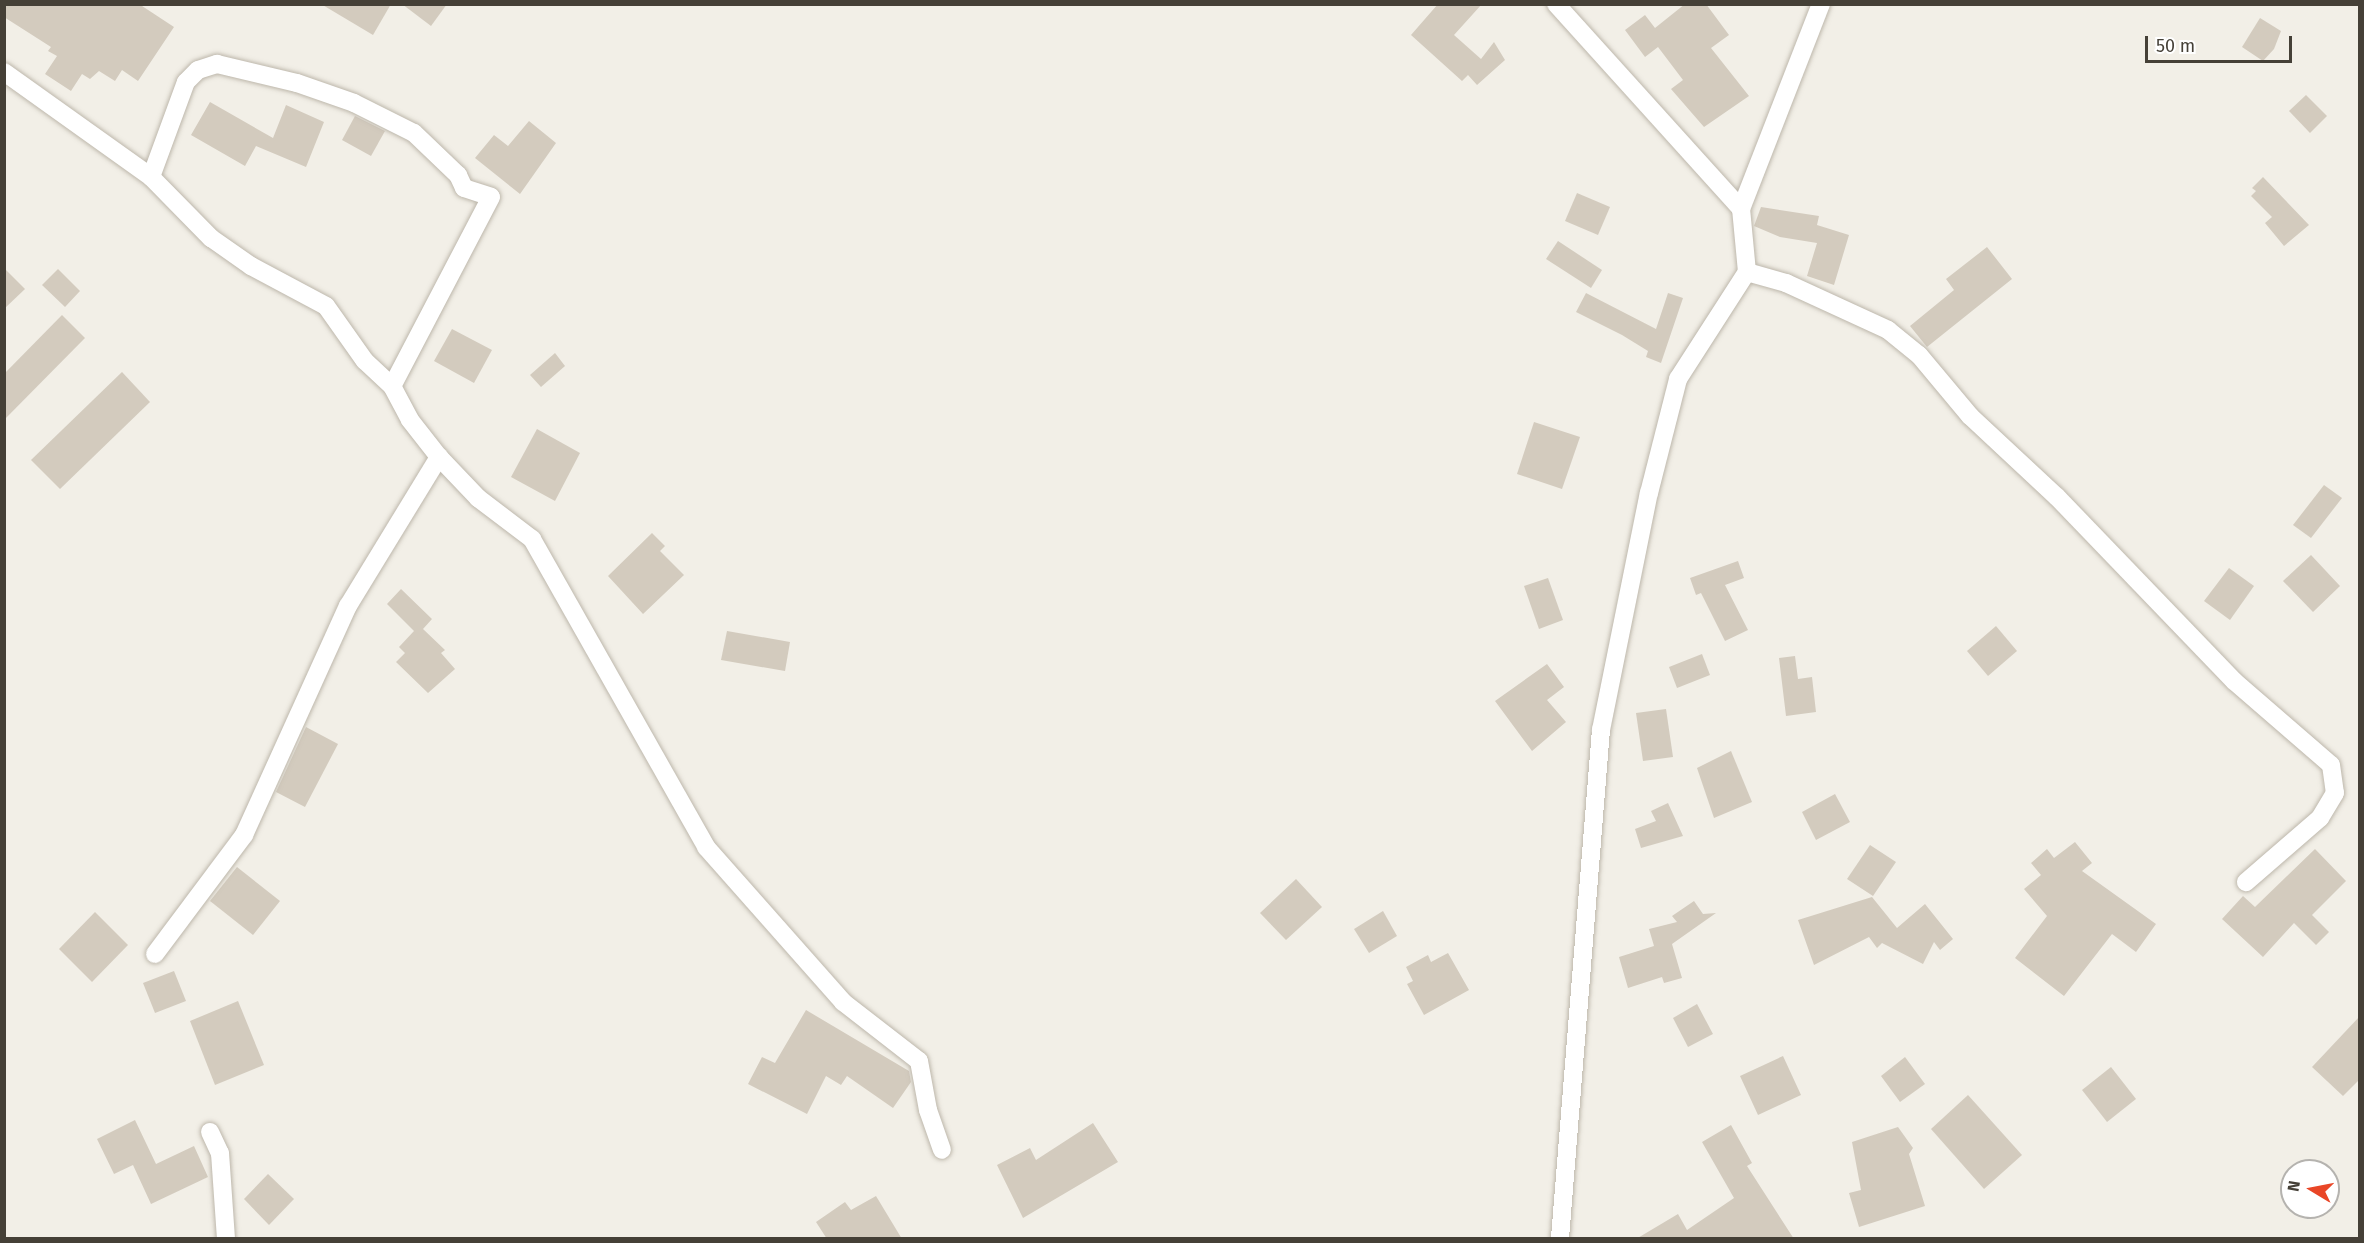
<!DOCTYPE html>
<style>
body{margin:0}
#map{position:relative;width:2364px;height:1243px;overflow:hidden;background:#f2efe7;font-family:"Fira Sans",sans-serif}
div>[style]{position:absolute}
.building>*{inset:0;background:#d3cbbe}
.roads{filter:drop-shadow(0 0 2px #bdb7ab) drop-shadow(0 0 2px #bdb7ab)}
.street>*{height:18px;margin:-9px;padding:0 9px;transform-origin:9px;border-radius:9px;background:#fff}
span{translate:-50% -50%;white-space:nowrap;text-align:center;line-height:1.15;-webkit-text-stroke:5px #fff;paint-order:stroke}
.frame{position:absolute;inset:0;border:6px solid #454037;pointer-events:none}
.north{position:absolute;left:2280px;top:1159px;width:60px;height:60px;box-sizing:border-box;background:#fff;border:2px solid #b5b3af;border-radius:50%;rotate:280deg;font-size:16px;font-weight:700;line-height:24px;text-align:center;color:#454037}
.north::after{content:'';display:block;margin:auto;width:21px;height:27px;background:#e94627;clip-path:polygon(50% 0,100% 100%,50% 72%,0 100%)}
.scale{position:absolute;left:2145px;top:36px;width:147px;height:27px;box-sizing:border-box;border:3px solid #454037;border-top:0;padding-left:8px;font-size:18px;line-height:21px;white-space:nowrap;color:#454037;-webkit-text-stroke:4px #fff;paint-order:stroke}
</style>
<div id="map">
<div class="building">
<i style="clip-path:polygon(4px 4px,139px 4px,174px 27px,138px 81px,122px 70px,115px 81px,99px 71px,90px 79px,82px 74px,71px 91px,45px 74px,57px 56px,48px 51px,51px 47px,4px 17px)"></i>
<i style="clip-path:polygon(321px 4px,391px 4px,373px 35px)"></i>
<i style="clip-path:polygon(402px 4px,447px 4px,431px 26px)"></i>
<i style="clip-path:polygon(1438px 4px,1482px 4px,1454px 35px,1481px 59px,1494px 42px,1505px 60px,1477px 85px,1468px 75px,1462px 81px,1411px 35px)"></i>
<i style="clip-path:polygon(1685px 4px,1706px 4px,1729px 35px,1711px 48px,1749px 96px,1704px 127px,1671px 89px,1683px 80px,1658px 47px,1645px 57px,1625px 30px,1645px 15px,1655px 28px)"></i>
<i style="clip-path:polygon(2260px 18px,2281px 31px,2274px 49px,2263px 61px,2242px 47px)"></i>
<i style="clip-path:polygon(2306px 95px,2327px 116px,2310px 133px,2289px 111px)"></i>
<i style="clip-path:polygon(210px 102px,273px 138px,286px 105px,324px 122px,306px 167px,256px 146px,245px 166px,191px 135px)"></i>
<i style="clip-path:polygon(355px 116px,385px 131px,371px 156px,342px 140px)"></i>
<i style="clip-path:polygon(529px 121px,556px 143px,520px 194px,475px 158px,494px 135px,508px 146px)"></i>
<i style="clip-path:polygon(2263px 177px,2309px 225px,2284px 246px,2265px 223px,2272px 217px,2251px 196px,2256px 191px,2252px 188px)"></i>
<i style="clip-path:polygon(1577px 193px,1610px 207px,1598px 235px,1565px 221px)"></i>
<i style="clip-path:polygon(1761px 207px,1819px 216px,1817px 225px,1849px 235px,1834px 285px,1807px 276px,1817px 243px,1780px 237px,1754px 226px)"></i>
<i style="clip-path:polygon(1558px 241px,1602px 270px,1591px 288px,1546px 259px)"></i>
<i style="clip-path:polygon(1987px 247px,2012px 279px,1927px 347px,1910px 326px,1954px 290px,1946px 279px)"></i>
<i style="clip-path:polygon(4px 268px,25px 289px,4px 309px)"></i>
<i style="clip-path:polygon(58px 269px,80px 291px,65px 307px,42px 285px)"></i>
<i style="clip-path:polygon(1586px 293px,1656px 329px,1668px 293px,1683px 298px,1661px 363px,1646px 357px,1648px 351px,1622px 335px,1576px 312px)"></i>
<i style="clip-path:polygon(62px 315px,85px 338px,4px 420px,4px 374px)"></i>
<i style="clip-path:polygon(452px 329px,492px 350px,474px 383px,434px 361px)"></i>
<i style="clip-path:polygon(555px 353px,565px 366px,541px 387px,530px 375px)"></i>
<i style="clip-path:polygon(122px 372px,150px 402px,60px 489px,31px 460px)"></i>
<i style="clip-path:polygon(1534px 422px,1580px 437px,1562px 489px,1517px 474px)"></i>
<i style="clip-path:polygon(537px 429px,580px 453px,555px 501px,511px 477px)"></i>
<i style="clip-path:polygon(2324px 485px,2342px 498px,2311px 538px,2293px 525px)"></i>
<i style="clip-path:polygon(652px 533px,665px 546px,660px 551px,684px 575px,643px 614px,608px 576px)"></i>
<i style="clip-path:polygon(2311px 555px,2340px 586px,2313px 612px,2283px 581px)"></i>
<i style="clip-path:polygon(1738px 561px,1744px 578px,1725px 585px,1748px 630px,1725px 641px,1701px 593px,1696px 595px,1690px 578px)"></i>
<i style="clip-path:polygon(2229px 568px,2254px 586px,2230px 620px,2204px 601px)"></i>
<i style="clip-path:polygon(1548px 578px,1563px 620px,1539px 629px,1524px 586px)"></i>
<i style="clip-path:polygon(401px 589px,432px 619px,423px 629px,445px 650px,441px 653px,455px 669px,428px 693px,396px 662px,405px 653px,399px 647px,414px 631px,387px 604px)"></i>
<i style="clip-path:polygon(1996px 626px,2017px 651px,1988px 676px,1967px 651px)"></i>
<i style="clip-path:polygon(727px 631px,790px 642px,785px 671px,721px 660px)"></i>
<i style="clip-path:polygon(1702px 654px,1710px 675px,1677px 688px,1669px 667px)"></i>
<i style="clip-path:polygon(1795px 656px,1798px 679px,1812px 677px,1816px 712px,1786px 716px,1779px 658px)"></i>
<i style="clip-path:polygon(1547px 664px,1564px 687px,1547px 700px,1566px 722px,1532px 751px,1495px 701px)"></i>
<i style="clip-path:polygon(1666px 709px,1673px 757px,1643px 761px,1636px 713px)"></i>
<i style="clip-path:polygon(306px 727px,338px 744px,305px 807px,276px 792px)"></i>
<i style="clip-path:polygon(1731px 751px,1752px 802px,1714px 818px,1697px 768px)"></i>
<i style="clip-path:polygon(1835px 794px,1850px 822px,1816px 840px,1802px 812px)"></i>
<i style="clip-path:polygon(1668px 803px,1683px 836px,1641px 848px,1635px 829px,1656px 821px,1651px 811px)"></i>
<i style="clip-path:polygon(2075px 842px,2092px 863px,2082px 871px,2156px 924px,2136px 952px,2112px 934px,2064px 996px,2015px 958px,2047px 916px,2024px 889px,2041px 875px,2031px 863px,2047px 849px,2054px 858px)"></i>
<i style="clip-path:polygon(1870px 845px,1896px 862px,1873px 896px,1847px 879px)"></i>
<i style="clip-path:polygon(2315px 849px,2346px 881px,2312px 915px,2329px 932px,2316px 945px,2294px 923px,2263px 957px,2222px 919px,2243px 896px,2255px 907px)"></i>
<i style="clip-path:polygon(237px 867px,280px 901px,253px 935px,210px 901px)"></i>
<i style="clip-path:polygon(1296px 879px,1322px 907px,1286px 940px,1260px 913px)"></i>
<i style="clip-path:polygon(1872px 897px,1897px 928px,1925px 904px,1953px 939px,1940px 950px,1934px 942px,1923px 964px,1882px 943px,1877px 948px,1869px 937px,1814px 965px,1798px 920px)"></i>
<i style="clip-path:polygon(1694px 901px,1703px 914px,1716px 913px,1672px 944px,1682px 978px,1664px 983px,1662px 977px,1628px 988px,1619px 957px,1654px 946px,1649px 929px,1677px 922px,1672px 916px)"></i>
<i style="clip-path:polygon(1383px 911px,1397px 936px,1369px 953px,1354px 929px)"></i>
<i style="clip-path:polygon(95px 912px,128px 945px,92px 982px,59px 949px)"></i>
<i style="clip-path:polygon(1448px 953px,1469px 990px,1424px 1015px,1407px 984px,1413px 981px,1406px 967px,1428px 955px,1431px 962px)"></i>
<i style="clip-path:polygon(174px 971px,186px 1001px,155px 1013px,143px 983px)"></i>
<i style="clip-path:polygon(238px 1001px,264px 1065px,215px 1085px,190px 1021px)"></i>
<i style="clip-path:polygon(1697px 1004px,1713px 1034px,1688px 1047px,1673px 1018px)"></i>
<i style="clip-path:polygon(806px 1010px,909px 1071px,911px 1082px,893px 1108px,847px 1076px,841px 1085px,826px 1076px,807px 1114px,748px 1084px,762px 1057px,775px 1063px)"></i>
<i style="clip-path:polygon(2360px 1016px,2360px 1079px,2343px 1096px,2312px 1067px)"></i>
<i style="clip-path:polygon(1783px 1056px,1801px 1095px,1758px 1115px,1740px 1076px)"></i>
<i style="clip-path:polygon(1905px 1057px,1925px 1084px,1900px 1102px,1881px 1076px)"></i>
<i style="clip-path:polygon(2111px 1067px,2136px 1099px,2107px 1122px,2082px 1090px)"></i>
<i style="clip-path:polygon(1968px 1095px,2022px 1155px,1984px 1189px,1931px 1129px)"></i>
<i style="clip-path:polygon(135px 1120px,156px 1164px,194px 1146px,208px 1177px,151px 1204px,133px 1165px,114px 1174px,97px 1139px)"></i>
<i style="clip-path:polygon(1093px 1123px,1118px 1162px,1023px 1218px,997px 1165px,1030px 1148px,1036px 1160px)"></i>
<i style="clip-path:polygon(1731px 1125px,1752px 1163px,1747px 1166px,1794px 1239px,1636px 1239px,1678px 1214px,1687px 1230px,1734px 1198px,1702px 1142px)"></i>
<i style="clip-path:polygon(1898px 1127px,1913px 1148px,1909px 1154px,1925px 1206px,1859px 1227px,1849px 1193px,1861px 1190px,1852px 1142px)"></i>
<i style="clip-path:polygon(268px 1174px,294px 1199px,269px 1225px,244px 1199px)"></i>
<i style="clip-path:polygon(876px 1196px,902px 1239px,827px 1239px,816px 1222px,845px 1202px,851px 1210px)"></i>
</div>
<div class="roads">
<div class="street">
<i style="left:1556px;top:4px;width:276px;rotate:47.9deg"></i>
<i style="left:4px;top:72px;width:181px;rotate:35.5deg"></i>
<i style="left:151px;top:177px;width:86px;rotate:45.5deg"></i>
<i style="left:211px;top:238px;width:49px;rotate:35deg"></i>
<i style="left:251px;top:266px;width:85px;rotate:28.1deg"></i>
<i style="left:326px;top:306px;width:67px;rotate:54.7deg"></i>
<i style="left:365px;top:361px;width:37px;rotate:43deg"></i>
<i style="left:392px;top:386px;width:38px;rotate:62deg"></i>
<i style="left:410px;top:420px;width:47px;rotate:51.9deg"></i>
<i style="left:439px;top:457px;width:57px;rotate:46.4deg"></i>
<i style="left:478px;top:498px;width:68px;rotate:37.2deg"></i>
<i style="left:532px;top:539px;width:354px;rotate:60.5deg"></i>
<i style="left:706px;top:847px;width:207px;rotate:48.5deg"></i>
<i style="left:843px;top:1002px;width:96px;rotate:37.8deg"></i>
<i style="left:919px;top:1061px;width:50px;rotate:79.6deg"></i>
<i style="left:928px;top:1110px;width:42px;rotate:70.7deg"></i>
<i style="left:151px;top:177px;width:101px;rotate:-69.8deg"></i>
<i style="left:186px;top:82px;width:17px;rotate:-45deg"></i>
<i style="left:198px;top:70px;width:20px;rotate:-18deg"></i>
<i style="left:217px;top:64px;width:82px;rotate:13.4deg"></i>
<i style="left:297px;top:83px;width:60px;rotate:19.3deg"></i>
<i style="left:354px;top:103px;width:67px;rotate:26.6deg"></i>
<i style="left:414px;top:133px;width:61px;rotate:43.7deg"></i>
<i style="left:458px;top:175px;width:14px;rotate:65deg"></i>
<i style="left:464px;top:188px;width:28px;rotate:18deg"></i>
<i style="left:491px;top:197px;width:213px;rotate:117.6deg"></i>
<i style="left:1747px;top:272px;width:41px;rotate:15.8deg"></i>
<i style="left:1786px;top:283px;width:112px;rotate:24.7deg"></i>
<i style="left:1888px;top:330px;width:40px;rotate:39deg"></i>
<i style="left:1919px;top:355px;width:80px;rotate:50.1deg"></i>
<i style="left:1970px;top:416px;width:119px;rotate:43deg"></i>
<i style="left:2057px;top:497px;width:255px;rotate:46.1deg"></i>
<i style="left:2234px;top:681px;width:128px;rotate:40.9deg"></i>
<i style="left:2331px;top:765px;width:28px;rotate:82deg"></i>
<i style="left:2335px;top:793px;width:29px;rotate:121deg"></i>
<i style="left:2320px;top:818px;width:98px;rotate:139.1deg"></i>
<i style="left:155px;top:954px;width:149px;rotate:-53.2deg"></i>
<i style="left:244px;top:835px;width:252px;rotate:-65.6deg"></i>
<i style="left:348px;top:606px;width:175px;rotate:-58.6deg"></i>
<i style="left:210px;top:1132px;width:23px;rotate:65deg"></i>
<i style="left:220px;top:1153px;width:85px;rotate:86deg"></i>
<i style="left:1560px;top:1238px;width:510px;rotate:-85.39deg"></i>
<i style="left:1601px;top:730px;width:242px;rotate:-78.6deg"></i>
<i style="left:1649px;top:493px;width:118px;rotate:-75.7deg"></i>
<i style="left:1678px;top:379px;width:127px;rotate:-57.2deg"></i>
<i style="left:1747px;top:272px;width:63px;rotate:-95.4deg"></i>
<i style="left:1741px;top:209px;width:220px;rotate:-68.7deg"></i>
</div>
</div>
<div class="frame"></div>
<div class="north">N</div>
<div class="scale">50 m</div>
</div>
